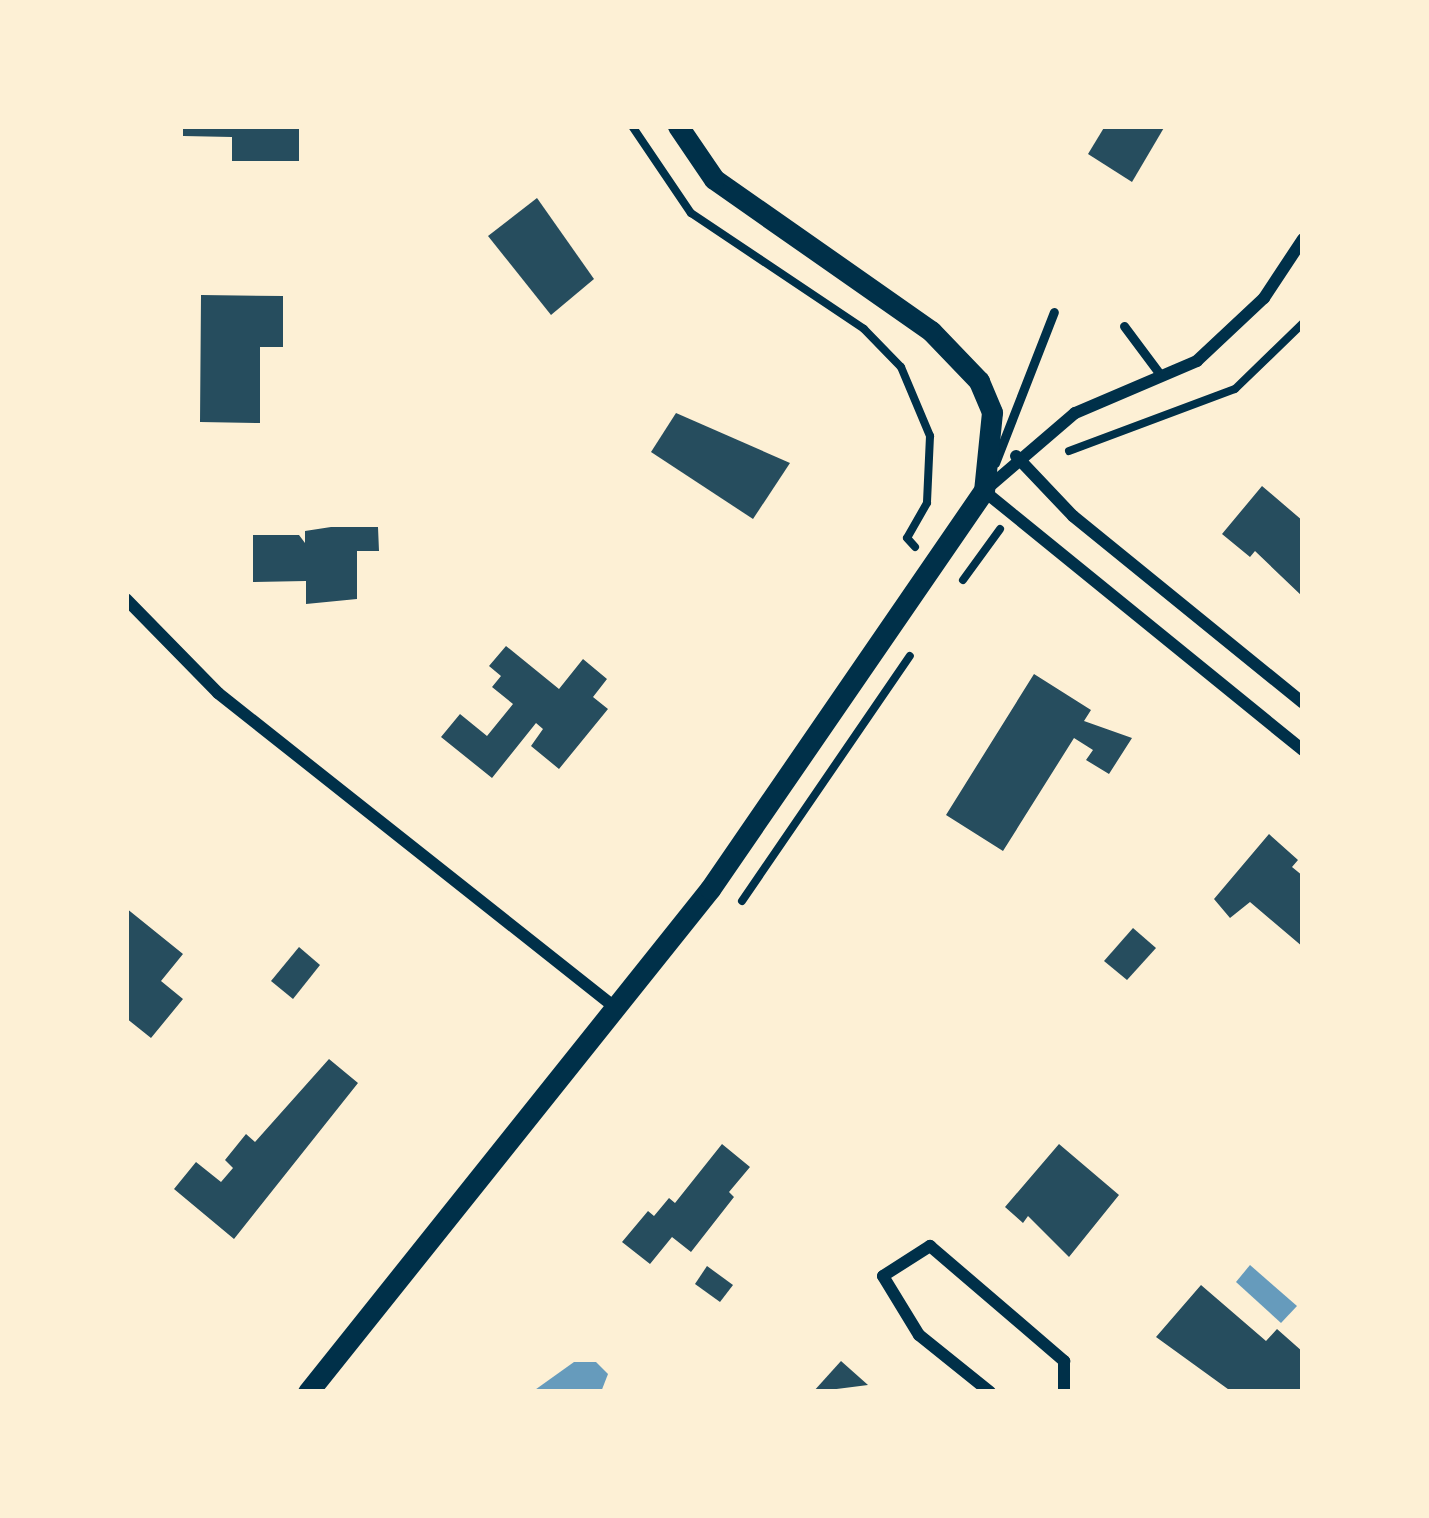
<!DOCTYPE html>
<style>
body{margin:0}
#map{position:relative;width:1429px;height:1518px;overflow:hidden;background:#fdf0d5;font-family:"Nunito Sans",sans-serif}
div>[style]{position:absolute}
.water>*{inset:0;background:#669bbc}
.building>*{inset:0;background:#264d5e}
.path>*{height:8px;margin:-4px;padding:0 4px;transform-origin:4px;border-radius:4px;background:#003049}
.service>*{height:9px;margin:-4.5px;padding:0 4.5px;transform-origin:4.5px;border-radius:4.5px;background:#003049}
.minor>*{height:12px;margin:-6px;padding:0 6px;transform-origin:6px;border-radius:6px;background:#003049}
.tertiary>*{height:21px;margin:-10.5px;padding:0 10.5px;transform-origin:10.5px;border-radius:10.5px;background:#003049}
span{translate:-50% -50%;white-space:nowrap;text-align:center;line-height:1.15;-webkit-text-stroke:12px #fdf0d5;paint-order:stroke}
.frame{position:absolute;inset:0;border:129px solid #fdf0d5;pointer-events:none}
</style>
<div id="map">
<div class="water">
<i style="clip-path:polygon(1250px 1265px,1297px 1306px,1281px 1323px,1236px 1282px)"></i>
<i style="clip-path:polygon(574px 1362px,596px 1362px,608px 1374px,601px 1392px,532px 1392px)"></i>
</div>
<div class="building">
<i style="clip-path:polygon(183px 126px,299px 126px,299px 161px,232px 161px,232px 137px,183px 136px)"></i>
<i style="clip-path:polygon(1105px 126px,1165px 126px,1132px 182px,1088px 154px)"></i>
<i style="clip-path:polygon(537px 198px,594px 279px,551px 315px,488px 236px)"></i>
<i style="clip-path:polygon(201px 295px,283px 296px,283px 347px,260px 347px,260px 423px,200px 422px)"></i>
<i style="clip-path:polygon(676px 413px,790px 463px,753px 519px,651px 452px)"></i>
<i style="clip-path:polygon(1262px 486px,1303px 521px,1303px 597px,1255px 551px,1250px 557px,1222px 534px)"></i>
<i style="clip-path:polygon(331px 527px,378px 527px,379px 551px,357px 551px,357px 599px,306px 604px,306px 581px,253px 582px,253px 535px,299px 535px,305px 543px,305px 531px)"></i>
<i style="clip-path:polygon(506px 646px,559px 689px,583px 659px,607px 679px,593px 697px,608px 709px,559px 769px,531px 746px,543px 729px,536px 723px,492px 778px,441px 737px,460px 714px,487px 736px,513px 704px,492px 687px,501px 676px,489px 666px)"></i>
<i style="clip-path:polygon(1034px 674px,1091px 710px,1084px 721px,1132px 738px,1109px 774px,1086px 760px,1093px 750px,1074px 738px,1003px 851px,946px 815px)"></i>
<i style="clip-path:polygon(1269px 834px,1298px 860px,1292px 867px,1303px 876px,1303px 947px,1250px 902px,1230px 918px,1214px 899px)"></i>
<i style="clip-path:polygon(126px 908px,183px 954px,161px 981px,183px 999px,151px 1038px,126px 1018px)"></i>
<i style="clip-path:polygon(1133px 928px,1156px 948px,1127px 980px,1104px 961px)"></i>
<i style="clip-path:polygon(299px 947px,320px 965px,293px 999px,271px 981px)"></i>
<i style="clip-path:polygon(329px 1059px,358px 1083px,234px 1239px,174px 1189px,196px 1162px,221px 1182px,233px 1168px,225px 1160px,246px 1134px,255px 1142px)"></i>
<i style="clip-path:polygon(722px 1144px,750px 1167px,729px 1192px,734px 1197px,691px 1252px,672px 1237px,650px 1264px,622px 1242px,648px 1211px,654px 1216px,669px 1198px,675px 1203px)"></i>
<i style="clip-path:polygon(1059px 1144px,1119px 1195px,1069px 1257px,1028px 1216px,1023px 1223px,1005px 1207px)"></i>
<i style="clip-path:polygon(707px 1266px,733px 1285px,720px 1302px,695px 1284px)"></i>
<i style="clip-path:polygon(1201px 1285px,1266px 1341px,1277px 1329px,1303px 1352px,1303px 1392px,1232px 1392px,1156px 1337px)"></i>
<i style="clip-path:polygon(841px 1361px,868px 1385px,813px 1392px)"></i>
</div>
<div class="path">
<i style="left:632px;top:126px;width:105px;rotate:55.9deg"></i>
<i style="left:691px;top:213px;width:208px;rotate:33.8deg"></i>
<i style="left:864px;top:329px;width:53px;rotate:45.8deg"></i>
<i style="left:901px;top:367px;width:75px;rotate:67.2deg"></i>
<i style="left:930px;top:436px;width:67px;rotate:92.6deg"></i>
<i style="left:927px;top:503px;width:40px;rotate:119.7deg"></i>
<i style="left:907px;top:538px;width:12px;rotate:48deg"></i>
<i style="left:1069px;top:451px;width:177px;rotate:-20.5deg"></i>
<i style="left:1235px;top:389px;width:95px;rotate:-44.1deg"></i>
<i style="left:963px;top:580px;width:63px;rotate:-54deg"></i>
<i style="left:742px;top:901px;width:297px;rotate:-55.6deg"></i>
</div>
<div class="service">
<i style="left:1124px;top:326px;width:59px;rotate:53.3deg"></i>
<i style="left:995px;top:463px;width:162px;rotate:-68.7deg"></i>
</div>
<div class="minor">
<i style="left:1303px;top:239px;width:71px;rotate:123.5deg"></i>
<i style="left:1264px;top:298px;width:92px;rotate:136.8deg"></i>
<i style="left:1197px;top:361px;width:133px;rotate:156.9deg"></i>
<i style="left:1075px;top:413px;width:120px;rotate:139.4deg"></i>
<i style="left:984px;top:491px;width:411px;rotate:39.1deg"></i>
<i style="left:1016px;top:456px;width:83px;rotate:46.5deg"></i>
<i style="left:1073px;top:516px;width:296px;rotate:39.1deg"></i>
<i style="left:126px;top:599px;width:132px;rotate:45.6deg"></i>
<i style="left:218px;top:693px;width:509px;rotate:38.38deg"></i>
<i style="left:990px;top:1392px;width:91px;rotate:-141.2deg"></i>
<i style="left:919px;top:1335px;width:69px;rotate:-121.4deg"></i>
<i style="left:883px;top:1276px;width:56px;rotate:-32.6deg"></i>
<i style="left:930px;top:1246px;width:177px;rotate:40.6deg"></i>
<i style="left:1064px;top:1361px;width:31px;rotate:90deg"></i>
</div>
<div class="tertiary">
<i style="left:308px;top:1392px;width:644px;rotate:-51.37deg"></i>
<i style="left:710px;top:889px;width:483px;rotate:-55.5deg"></i>
<i style="left:984px;top:491px;width:79px;rotate:-84.2deg"></i>
<i style="left:992px;top:412px;width:34px;rotate:-113deg"></i>
<i style="left:979px;top:381px;width:69px;rotate:-133.8deg"></i>
<i style="left:931px;top:331px;width:265px;rotate:-145deg"></i>
<i style="left:714px;top:179px;width:64px;rotate:-124.2deg"></i>
</div>
<div class="frame"></div>
</div>
